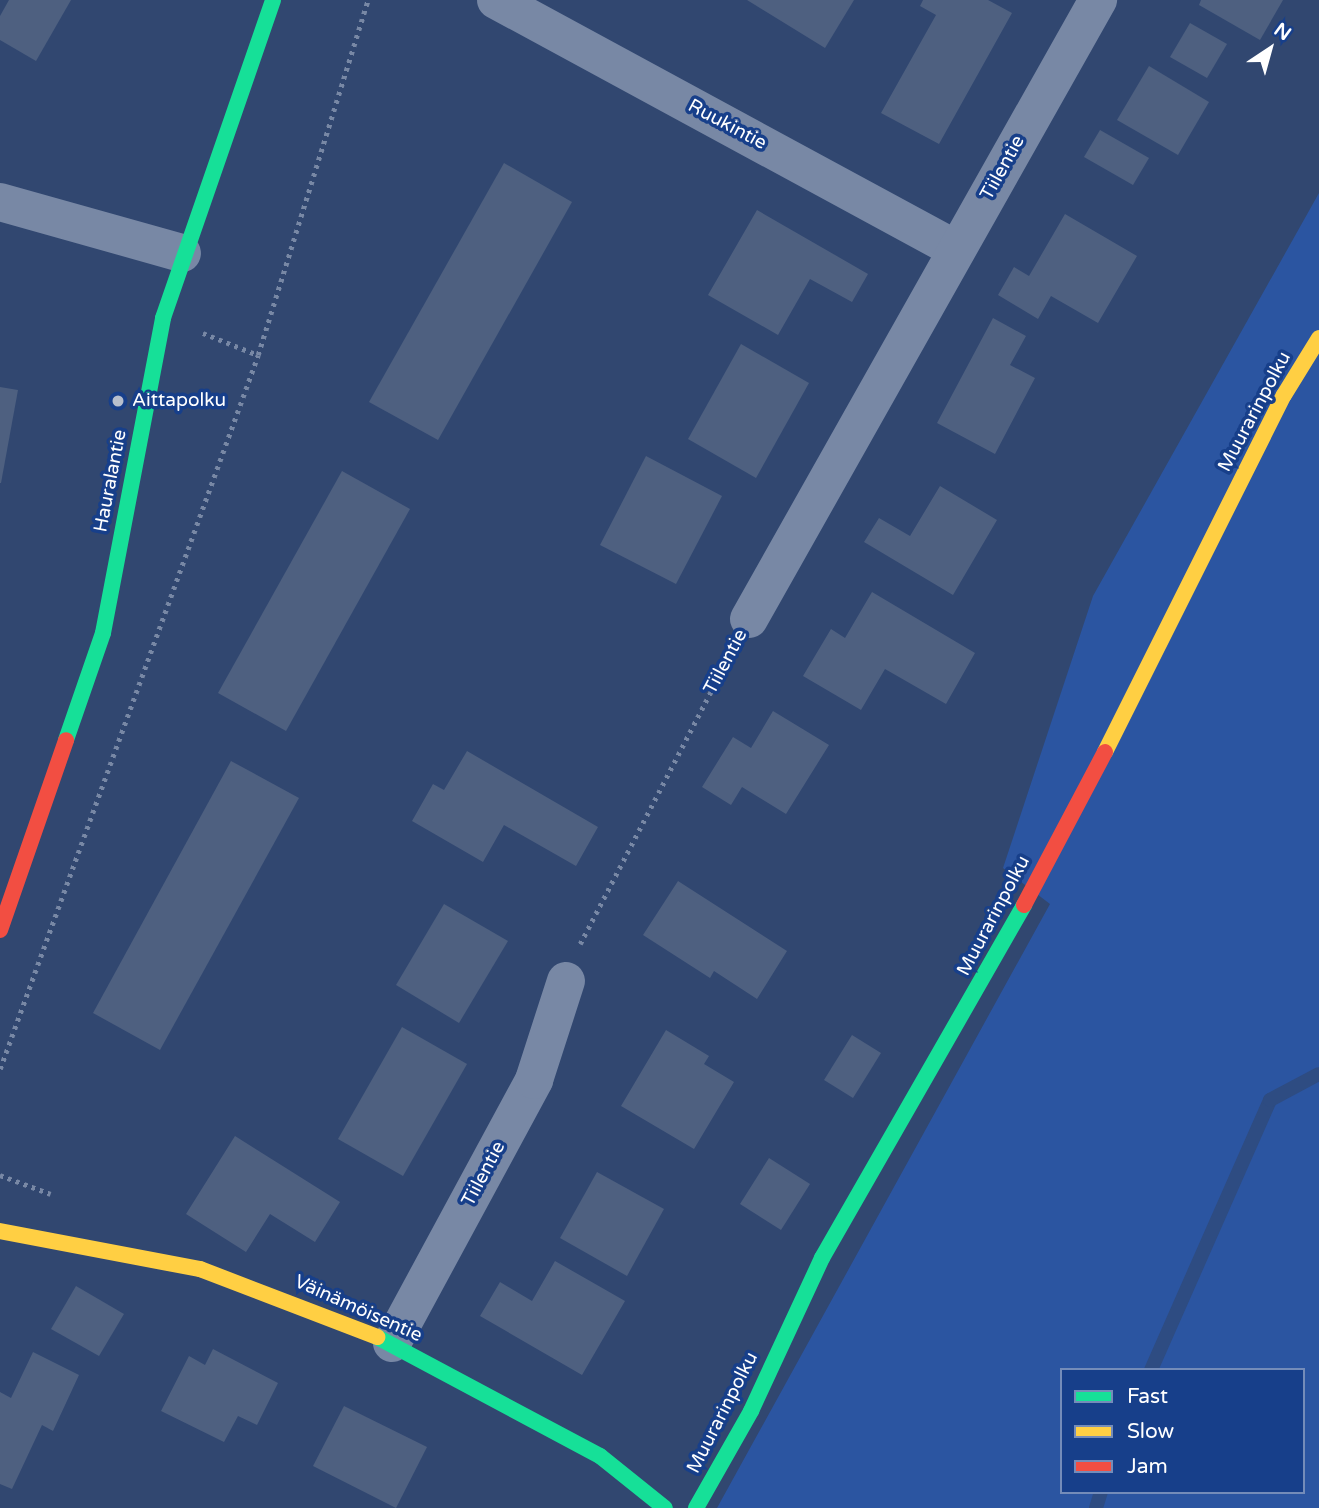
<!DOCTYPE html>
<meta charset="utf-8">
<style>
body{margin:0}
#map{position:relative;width:1319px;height:1508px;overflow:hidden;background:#314770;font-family:"Varela Round",sans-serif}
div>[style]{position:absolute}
.green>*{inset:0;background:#2b55a1}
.stream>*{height:14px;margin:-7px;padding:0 7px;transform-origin:7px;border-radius:7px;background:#2e4c82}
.building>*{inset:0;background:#4e6080}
.path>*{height:4.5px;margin-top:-2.25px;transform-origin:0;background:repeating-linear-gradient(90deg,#7888a5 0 3.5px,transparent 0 8.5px)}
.street>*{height:38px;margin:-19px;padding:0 19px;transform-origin:19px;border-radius:19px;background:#7888a5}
.fast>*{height:16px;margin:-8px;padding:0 8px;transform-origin:8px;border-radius:8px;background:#16e098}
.slow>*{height:16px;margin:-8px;padding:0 8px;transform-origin:8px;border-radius:8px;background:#ffcf43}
.jam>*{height:16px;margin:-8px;padding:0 8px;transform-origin:8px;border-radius:8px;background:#f24e42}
.dots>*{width:19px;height:19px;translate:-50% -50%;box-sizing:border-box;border:4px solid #173f8a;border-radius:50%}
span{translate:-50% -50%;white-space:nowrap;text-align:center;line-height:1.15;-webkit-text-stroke:7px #173f8a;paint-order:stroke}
.street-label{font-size:19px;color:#fff}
.poi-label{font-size:19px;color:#fff}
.left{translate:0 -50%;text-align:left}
.legend{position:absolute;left:1060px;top:1368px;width:245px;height:126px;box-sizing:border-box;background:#173f8a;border:2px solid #748cb9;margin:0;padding:9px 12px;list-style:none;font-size:21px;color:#fff}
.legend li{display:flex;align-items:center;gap:14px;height:35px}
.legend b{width:35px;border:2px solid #748cb9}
.north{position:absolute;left:1235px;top:14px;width:70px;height:70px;-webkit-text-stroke:5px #173f8a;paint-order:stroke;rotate:36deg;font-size:19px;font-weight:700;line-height:28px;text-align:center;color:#fff}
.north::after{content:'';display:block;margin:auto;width:24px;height:32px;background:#fff;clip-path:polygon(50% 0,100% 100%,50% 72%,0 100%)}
</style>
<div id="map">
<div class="green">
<i style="clip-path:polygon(evenodd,1319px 193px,1319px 1508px,717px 1508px,1050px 904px,1003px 868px,1093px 596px,1319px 193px,1062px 1370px,1303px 1370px,1303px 1492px,1062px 1492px,1062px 1370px)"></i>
</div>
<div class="stream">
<i style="left:1151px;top:1370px;width:295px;rotate:-66.2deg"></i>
<i style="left:1270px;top:1100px;width:55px;rotate:-28deg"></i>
<i style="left:1096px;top:1508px;width:17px;rotate:-73deg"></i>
</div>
<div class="building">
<i style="clip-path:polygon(9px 0,71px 0,36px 61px,0 40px,0 16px)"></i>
<i style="clip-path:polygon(747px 0,854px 0,825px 48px)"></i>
<i style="clip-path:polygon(923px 0,988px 0,1012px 13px,939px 144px,881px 113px,936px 15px,920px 6px)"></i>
<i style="clip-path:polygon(1201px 0,1283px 0,1260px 40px,1199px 5px)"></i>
<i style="clip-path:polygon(1190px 23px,1227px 44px,1207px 78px,1170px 57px)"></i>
<i style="clip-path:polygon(1149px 66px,1209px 102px,1178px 155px,1117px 120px)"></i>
<i style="clip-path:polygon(1100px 130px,1149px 158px,1133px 185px,1084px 157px)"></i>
<i style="clip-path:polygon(504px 163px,572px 202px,438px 440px,369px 402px)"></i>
<i style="clip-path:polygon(757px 210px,868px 274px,852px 302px,810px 279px,778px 335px,708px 295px)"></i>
<i style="clip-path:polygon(1065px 214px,1137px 256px,1098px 323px,1051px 296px,1038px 319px,998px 295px,1014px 267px,1029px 276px)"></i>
<i style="clip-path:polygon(993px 318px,1026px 336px,1010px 365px,1035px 378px,995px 454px,937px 423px)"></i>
<i style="clip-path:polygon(741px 344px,809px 383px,756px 478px,688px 439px)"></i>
<i style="clip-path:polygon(0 387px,18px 390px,1px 483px,0 483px)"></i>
<i style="clip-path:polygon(646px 456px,722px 496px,676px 584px,600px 545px)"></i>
<i style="clip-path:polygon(342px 471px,410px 509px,286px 731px,218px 693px)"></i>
<i style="clip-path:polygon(940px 486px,997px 520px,953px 595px,864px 542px,879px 518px,910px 536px)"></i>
<i style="clip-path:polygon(872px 592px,975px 653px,946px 704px,885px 669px,861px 710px,803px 676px,831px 629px,845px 638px)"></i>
<i style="clip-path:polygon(773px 711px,829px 745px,786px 814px,742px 787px,731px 805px,702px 787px,733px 737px,751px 748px)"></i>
<i style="clip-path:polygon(467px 751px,598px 827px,576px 866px,504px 825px,483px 862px,412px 821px,433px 784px,444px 790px)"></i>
<i style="clip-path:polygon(231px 761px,299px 798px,160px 1050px,93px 1013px)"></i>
<i style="clip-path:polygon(678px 881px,787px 951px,757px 999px,714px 971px,710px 978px,643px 935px)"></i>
<i style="clip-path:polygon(444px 904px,508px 941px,459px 1023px,396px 985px)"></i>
<i style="clip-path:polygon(402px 1027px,467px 1064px,403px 1176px,338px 1139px)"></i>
<i style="clip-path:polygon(666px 1030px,709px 1056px,704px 1064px,734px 1082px,694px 1149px,621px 1106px)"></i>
<i style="clip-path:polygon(852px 1035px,881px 1053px,853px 1098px,824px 1080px)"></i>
<i style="clip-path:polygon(235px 1136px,340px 1202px,315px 1242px,270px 1214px,246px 1252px,186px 1214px)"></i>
<i style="clip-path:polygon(769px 1158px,810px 1184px,781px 1230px,740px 1204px)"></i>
<i style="clip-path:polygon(597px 1172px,664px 1209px,627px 1276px,560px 1238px)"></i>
<i style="clip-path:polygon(555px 1261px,625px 1301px,582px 1375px,480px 1316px,500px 1282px,532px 1301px)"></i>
<i style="clip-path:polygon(76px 1286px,124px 1314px,99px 1356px,51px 1329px)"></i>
<i style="clip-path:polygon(213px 1349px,278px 1383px,257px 1425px,238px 1416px,224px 1442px,161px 1411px,189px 1356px,205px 1365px)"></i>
<i style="clip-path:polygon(33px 1352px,79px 1375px,53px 1431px,42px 1425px,12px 1489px,0 1484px,0 1392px,11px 1398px)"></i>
<i style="clip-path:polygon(344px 1406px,427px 1447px,396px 1508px,313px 1466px)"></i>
</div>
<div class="path">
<i style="left:203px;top:333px;width:59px;rotate:21.8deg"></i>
<i style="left:580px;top:944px;width:323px;rotate:-62.6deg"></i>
<i style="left:0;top:1069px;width:759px;rotate:-70.13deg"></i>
<i style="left:258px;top:355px;width:372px;rotate:-72.8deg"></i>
<i style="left:0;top:1175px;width:54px;rotate:20.4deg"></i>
</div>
<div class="street">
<i style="left:496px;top:0;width:524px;rotate:28.47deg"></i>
<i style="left:0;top:202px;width:189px;rotate:15.7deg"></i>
<i style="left:749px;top:619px;width:711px;rotate:-60.59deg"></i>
<i style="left:392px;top:1343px;width:299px;rotate:-61.6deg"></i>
<i style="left:534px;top:1080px;width:104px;rotate:-72.1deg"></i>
</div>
<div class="fast">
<i style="left:66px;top:740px;width:113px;rotate:-70.9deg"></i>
<i style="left:103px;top:633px;width:321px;rotate:-79.2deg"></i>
<i style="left:163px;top:318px;width:336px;rotate:-70.9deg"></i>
<i style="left:377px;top:1337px;width:253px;rotate:28.1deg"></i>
<i style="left:600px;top:1456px;width:83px;rotate:38.7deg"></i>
<i style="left:696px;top:1508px;width:112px;rotate:-60.4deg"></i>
<i style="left:751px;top:1411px;width:169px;rotate:-65.1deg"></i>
<i style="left:822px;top:1258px;width:407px;rotate:-60.2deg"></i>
</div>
<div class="slow">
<i style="left:1105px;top:752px;width:399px;rotate:-63.4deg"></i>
<i style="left:1284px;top:395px;width:67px;rotate:-58.4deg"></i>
<i style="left:0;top:1231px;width:204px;rotate:10.8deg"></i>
<i style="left:200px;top:1269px;width:190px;rotate:21deg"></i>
</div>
<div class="jam">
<i style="left:1024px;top:905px;width:173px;rotate:-62.1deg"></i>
<i style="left:0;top:930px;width:201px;rotate:-70.8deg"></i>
</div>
<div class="dots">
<i style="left:118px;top:401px;background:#b7bfcd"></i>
</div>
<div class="street-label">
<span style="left:727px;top:125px;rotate:28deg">Ruukintie</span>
<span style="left:1003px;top:168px;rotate:-61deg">Tiilentie</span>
<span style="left:1255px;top:412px;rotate:-62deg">Muurarinpolku</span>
<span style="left:111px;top:481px;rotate:-79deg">Hauralantie</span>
<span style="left:726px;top:662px;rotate:-62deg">Tiilentie</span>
<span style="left:994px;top:916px;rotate:-62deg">Muurarinpolku</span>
<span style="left:484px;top:1174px;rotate:-62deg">Tiilentie</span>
<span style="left:358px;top:1309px;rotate:24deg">Väinämöisentie</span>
<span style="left:723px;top:1413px;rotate:-63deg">Muurarinpolku</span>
</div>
<div class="poi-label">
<span class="left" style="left:132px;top:401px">Aittapolku</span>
</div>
<ul class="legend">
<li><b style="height:9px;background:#16e098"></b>Fast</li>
<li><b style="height:9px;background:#ffcf43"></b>Slow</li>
<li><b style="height:9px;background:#f24e42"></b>Jam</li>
</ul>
<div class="north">N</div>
</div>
